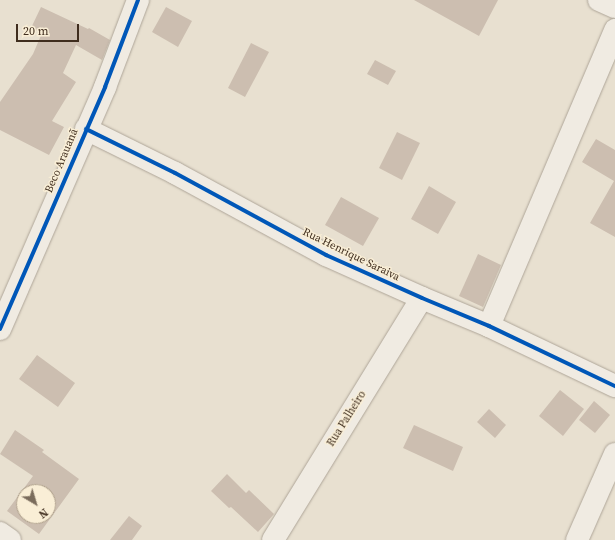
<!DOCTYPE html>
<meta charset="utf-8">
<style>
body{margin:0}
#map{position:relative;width:615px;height:540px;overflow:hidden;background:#e8e0d0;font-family:"Source Serif 4",serif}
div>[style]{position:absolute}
.building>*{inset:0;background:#ccbeb0}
.roads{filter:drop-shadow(0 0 1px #aea598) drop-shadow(0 0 1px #aea598)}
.minor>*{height:22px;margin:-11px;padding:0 11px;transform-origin:11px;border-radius:11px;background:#f0ebe2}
.cycleway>*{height:4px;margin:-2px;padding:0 2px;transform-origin:2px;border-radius:2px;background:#0057b8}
span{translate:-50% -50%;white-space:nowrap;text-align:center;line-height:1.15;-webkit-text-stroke:3px #f9eed6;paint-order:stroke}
.street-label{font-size:11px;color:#3f2d1e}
.north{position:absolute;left:16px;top:484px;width:40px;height:40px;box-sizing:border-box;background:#f9eed6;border:1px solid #afa18c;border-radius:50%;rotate:142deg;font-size:11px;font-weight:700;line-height:16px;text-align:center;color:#3f2d1e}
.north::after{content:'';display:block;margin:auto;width:14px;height:18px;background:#7a6c5c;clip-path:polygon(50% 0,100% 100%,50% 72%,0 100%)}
.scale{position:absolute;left:16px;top:24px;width:63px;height:18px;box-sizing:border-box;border:2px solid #3f2d1e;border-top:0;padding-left:5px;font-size:12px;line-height:14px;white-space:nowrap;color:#3f2d1e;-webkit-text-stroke:3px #f9eed6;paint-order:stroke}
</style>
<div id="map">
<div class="building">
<i style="clip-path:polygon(414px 0,498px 0,479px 36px)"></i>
<i style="clip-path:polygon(41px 7px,88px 29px,89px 28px,110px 40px,102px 60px,76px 45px,63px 73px,76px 82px,52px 121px,64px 127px,49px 155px,0 130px,0 102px,33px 54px,42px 33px,31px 28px)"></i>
<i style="clip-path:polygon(166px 7px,192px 21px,178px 47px,152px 32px)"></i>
<i style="clip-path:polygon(251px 43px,269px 52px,245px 97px,228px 88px)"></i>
<i style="clip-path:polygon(375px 60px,396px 71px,388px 85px,367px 74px)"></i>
<i style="clip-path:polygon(397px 132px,420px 143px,402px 180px,379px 168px)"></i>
<i style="clip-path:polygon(596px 139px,615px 150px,615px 237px,590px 223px,614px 181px,582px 162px)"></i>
<i style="clip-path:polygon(429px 186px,456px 202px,438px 234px,411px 219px)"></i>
<i style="clip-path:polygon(341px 197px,379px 218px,363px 246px,325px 225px)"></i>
<i style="clip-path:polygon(478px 254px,501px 265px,483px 307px,459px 296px)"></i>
<i style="clip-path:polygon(37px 355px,75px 383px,58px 407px,19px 379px)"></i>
<i style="clip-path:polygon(560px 390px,584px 409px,563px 436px,539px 416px)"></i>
<i style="clip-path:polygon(594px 401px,610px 415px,595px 433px,579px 420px)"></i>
<i style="clip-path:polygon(489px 409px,506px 425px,495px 438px,477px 422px)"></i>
<i style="clip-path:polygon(414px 425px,463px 447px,453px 471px,403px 448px)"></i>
<i style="clip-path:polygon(evenodd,15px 430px,44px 450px,42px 452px,79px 479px,39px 534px,7px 511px,33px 476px,0 454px,15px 430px,24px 492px,48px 492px,48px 516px,24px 516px,24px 492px)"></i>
<i style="clip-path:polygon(227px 474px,246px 493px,249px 490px,274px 514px,258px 532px,231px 507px,229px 508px,211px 491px)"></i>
<i style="clip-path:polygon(129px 516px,142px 526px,132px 540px,110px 540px)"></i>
</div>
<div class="roads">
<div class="minor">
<i style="left:599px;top:0;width:17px;rotate:24deg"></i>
<i style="left:86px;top:129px;width:99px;rotate:26.3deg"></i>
<i style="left:175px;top:173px;width:172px;rotate:28.5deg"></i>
<i style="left:326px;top:255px;width:105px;rotate:24.1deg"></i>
<i style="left:422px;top:298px;width:73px;rotate:22.7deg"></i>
<i style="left:489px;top:326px;width:140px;rotate:25.5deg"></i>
<i style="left:489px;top:326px;width:322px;rotate:-66.9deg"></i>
<i style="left:0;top:329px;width:264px;rotate:-66.5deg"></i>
<i style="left:105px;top:87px;width:93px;rotate:-69.2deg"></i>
<i style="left:0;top:533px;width:12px;rotate:35deg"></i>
<i style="left:273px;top:540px;width:284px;rotate:-58.4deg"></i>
<i style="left:577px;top:540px;width:94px;rotate:-66.2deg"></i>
</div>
</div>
<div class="cycleway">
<i style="left:86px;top:129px;width:99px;rotate:26.3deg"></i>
<i style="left:175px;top:173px;width:172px;rotate:28.5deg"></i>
<i style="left:326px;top:255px;width:105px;rotate:24.1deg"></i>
<i style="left:422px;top:298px;width:73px;rotate:22.7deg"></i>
<i style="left:489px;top:326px;width:140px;rotate:25.5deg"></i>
<i style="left:0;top:329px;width:264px;rotate:-66.5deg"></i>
<i style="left:105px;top:87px;width:93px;rotate:-69.2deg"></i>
</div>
<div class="street-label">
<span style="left:62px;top:161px;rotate:-67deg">Beco Arauanã</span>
<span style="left:351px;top:255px;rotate:26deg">Rua Henrique Saraiva</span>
<span style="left:347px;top:419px;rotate:-58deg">Rua Palheiro</span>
</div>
<div class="north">N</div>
<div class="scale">20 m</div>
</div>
